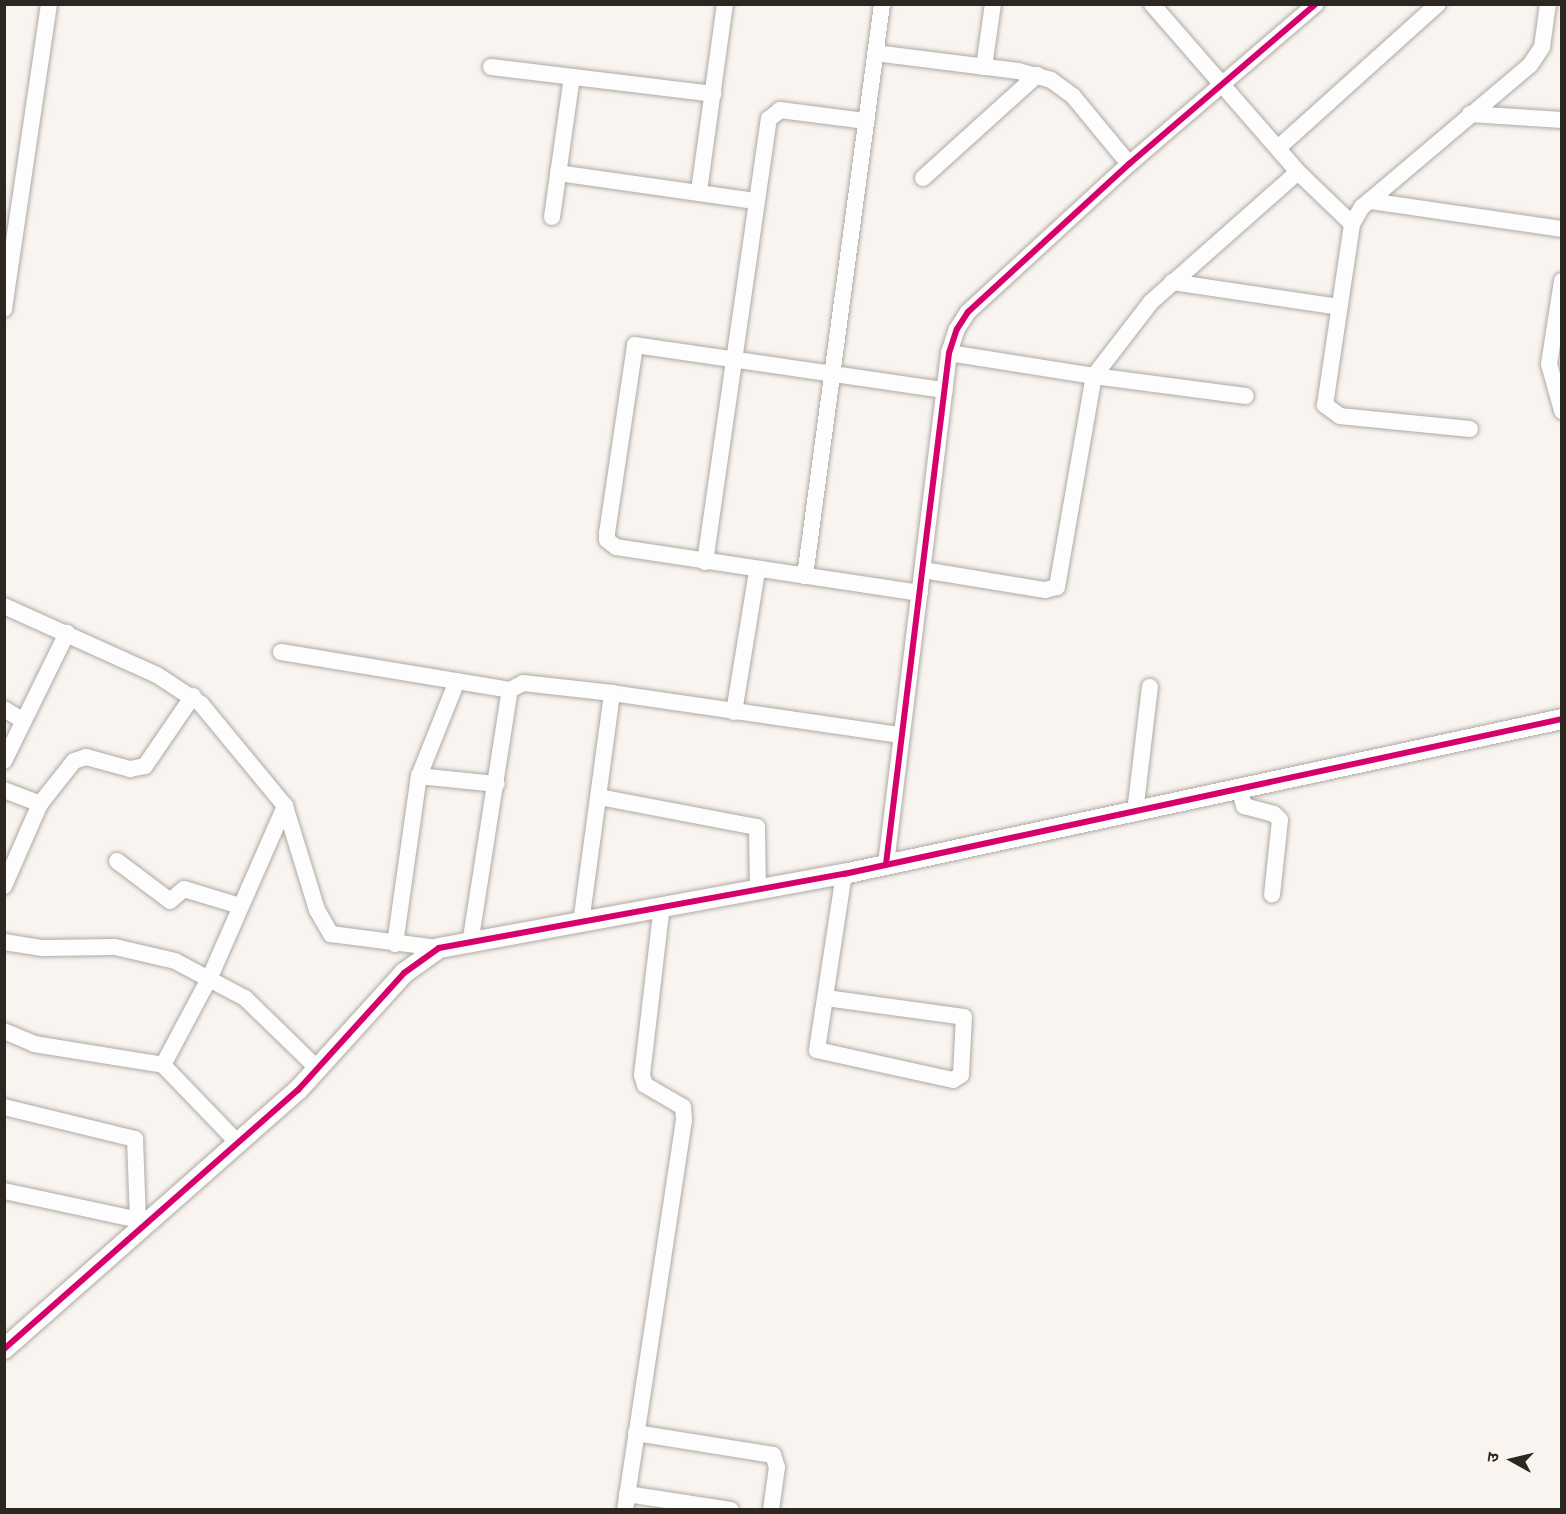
<!DOCTYPE html>
<meta charset="utf-8">
<style>
body{margin:0}
#map{position:relative;width:1566px;height:1514px;overflow:hidden;background:#f9f4ef;font-family:Overpass,"Noto Sans Devanagari",sans-serif}
div>[style]{position:absolute}
.roads{filter:drop-shadow(0 0 2px #aea9a4) drop-shadow(0 0 2px #aea9a4)}
.minor>*{height:16px;margin:-8px;padding:0 8px;transform-origin:8px;border-radius:8px;background:#fefdfd}
.tertiary>*{height:20px;margin:-10px;padding:0 10px;transform-origin:10px;border-radius:10px;background:#fefdfd}
.cycleway>*{height:6px;margin:-3px;padding:0 3px;transform-origin:3px;border-radius:3px;background:#d6006c}
span{translate:-50% -50%;white-space:nowrap;text-align:center;line-height:1.15;-webkit-text-stroke:6px #fdf3eb;paint-order:stroke}
.frame{position:absolute;inset:0;border:6px solid #2d2722;pointer-events:none}
.north{position:absolute;left:1482px;top:1430px;width:60px;height:60px;-webkit-text-stroke:4px #fdf3eb;paint-order:stroke;rotate:278deg;font-size:16px;font-weight:700;line-height:24px;text-align:center;color:#2d2722}
.north::after{content:'';display:block;margin:auto;width:21px;height:27px;background:#2d2722;clip-path:polygon(50% 0,100% 100%,50% 72%,0 100%)}
</style>
<div id="map">
<div class="roads">
<div class="minor">
<i style="left:1152px;top:4px;width:223px;rotate:49deg"></i>
<i style="left:1298px;top:172px;width:75px;rotate:43.9deg"></i>
<i style="left:875px;top:53px;width:144px;rotate:7.2deg"></i>
<i style="left:1018px;top:71px;width:34px;rotate:15deg"></i>
<i style="left:1051px;top:80px;width:27px;rotate:36deg"></i>
<i style="left:1073px;top:96px;width:88px;rotate:50.5deg"></i>
<i style="left:491px;top:67px;width:224px;rotate:6.9deg"></i>
<i style="left:984px;top:67px;width:64px;rotate:-81.9deg"></i>
<i style="left:1470px;top:114px;width:92px;rotate:3.7deg"></i>
<i style="left:1278px;top:148px;width:215px;rotate:-42deg"></i>
<i style="left:558px;top:173px;width:198px;rotate:8.1deg"></i>
<i style="left:923px;top:178px;width:154px;rotate:-42.1deg"></i>
<i style="left:699px;top:191px;width:189px;rotate:-82.1deg"></i>
<i style="left:1370px;top:201px;width:194px;rotate:8.3deg"></i>
<i style="left:552px;top:217px;width:141px;rotate:-81.9deg"></i>
<i style="left:1562px;top:281px;width:84px;rotate:98.9deg"></i>
<i style="left:1549px;top:364px;width:49px;rotate:74.5deg"></i>
<i style="left:1172px;top:282px;width:169px;rotate:8.5deg"></i>
<i style="left:4px;top:309px;width:308px;rotate:-81.6deg"></i>
<i style="left:949px;top:353px;width:147px;rotate:9deg"></i>
<i style="left:1094px;top:376px;width:93px;rotate:-52.4deg"></i>
<i style="left:1151px;top:302px;width:196px;rotate:-41.5deg"></i>
<i style="left:1470px;top:429px;width:131px;rotate:-174.3deg"></i>
<i style="left:1340px;top:416px;width:19px;rotate:-144deg"></i>
<i style="left:1325px;top:405px;width:183px;rotate:-81.5deg"></i>
<i style="left:1352px;top:224px;width:20px;rotate:-60deg"></i>
<i style="left:1362px;top:207px;width:220px;rotate:-40.2deg"></i>
<i style="left:1530px;top:65px;width:22px;rotate:-56deg"></i>
<i style="left:1542px;top:47px;width:43px;rotate:-82.1deg"></i>
<i style="left:705px;top:562px;width:448px;rotate:-81.8deg"></i>
<i style="left:769px;top:119px;width:14px;rotate:-39deg"></i>
<i style="left:780px;top:110px;width:87px;rotate:7.3deg"></i>
<i style="left:923px;top:570px;width:124px;rotate:9.3deg"></i>
<i style="left:1045px;top:590px;width:12px;rotate:-14deg"></i>
<i style="left:1057px;top:587px;width:214px;rotate:-80.1deg"></i>
<i style="left:1094px;top:376px;width:153px;rotate:7.5deg"></i>
<i style="left:805px;top:576px;width:577px;rotate:-82.33deg"></i>
<i style="left:920px;top:593px;width:307px;rotate:-171.4deg"></i>
<i style="left:616px;top:547px;width:11px;rotate:-142deg"></i>
<i style="left:607px;top:540px;width:7px;rotate:-90deg"></i>
<i style="left:607px;top:533px;width:190px;rotate:-81.5deg"></i>
<i style="left:635px;top:345px;width:313px;rotate:8.3deg"></i>
<i style="left:4px;top:606px;width:168px;rotate:24.3deg"></i>
<i style="left:157px;top:675px;width:53px;rotate:33.4deg"></i>
<i style="left:201px;top:704px;width:132px;rotate:50.5deg"></i>
<i style="left:285px;top:806px;width:109px;rotate:72.9deg"></i>
<i style="left:317px;top:910px;width:28px;rotate:60deg"></i>
<i style="left:331px;top:934px;width:109px;rotate:7.4deg"></i>
<i style="left:281px;top:652px;width:232px;rotate:9.4deg"></i>
<i style="left:510px;top:690px;width:15px;rotate:-28deg"></i>
<i style="left:523px;top:683px;width:90px;rotate:6.4deg"></i>
<i style="left:612px;top:693px;width:292px;rotate:8.3deg"></i>
<i style="left:4px;top:709px;width:23px;rotate:31deg"></i>
<i style="left:734px;top:712px;width:143px;rotate:-80.7deg"></i>
<i style="left:4px;top:761px;width:143px;rotate:-63.8deg"></i>
<i style="left:419px;top:776px;width:78px;rotate:5.9deg"></i>
<i style="left:1239px;top:788px;width:19px;rotate:74deg"></i>
<i style="left:1244px;top:806px;width:31px;rotate:15deg"></i>
<i style="left:1274px;top:814px;width:8px;rotate:45deg"></i>
<i style="left:1280px;top:820px;width:75px;rotate:96.1deg"></i>
<i style="left:4px;top:790px;width:39px;rotate:21deg"></i>
<i style="left:599px;top:797px;width:161px;rotate:10.8deg"></i>
<i style="left:757px;top:827px;width:62px;rotate:89.1deg"></i>
<i style="left:1135px;top:812px;width:126px;rotate:-83.2deg"></i>
<i style="left:117px;top:861px;width:66px;rotate:37deg"></i>
<i style="left:170px;top:901px;width:18px;rotate:-41deg"></i>
<i style="left:184px;top:889px;width:59px;rotate:16.9deg"></i>
<i style="left:886px;top:864px;width:515px;rotate:-82.97deg"></i>
<i style="left:949px;top:353px;width:25px;rotate:-72deg"></i>
<i style="left:957px;top:329px;width:20px;rotate:-57deg"></i>
<i style="left:968px;top:312px;width:219px;rotate:-42.6deg"></i>
<i style="left:1129px;top:164px;width:246px;rotate:-40.6deg"></i>
<i style="left:4px;top:886px;width:90px;rotate:-66.3deg"></i>
<i style="left:40px;top:804px;width:55px;rotate:-51.7deg"></i>
<i style="left:74px;top:761px;width:13px;rotate:-18deg"></i>
<i style="left:86px;top:757px;width:46px;rotate:15.3deg"></i>
<i style="left:130px;top:769px;width:15px;rotate:-11deg"></i>
<i style="left:145px;top:766px;width:85px;rotate:-55.6deg"></i>
<i style="left:581px;top:923px;width:232px;rotate:-82.3deg"></i>
<i style="left:4px;top:942px;width:39px;rotate:9deg"></i>
<i style="left:43px;top:948px;width:72px;rotate:-0.8deg"></i>
<i style="left:115px;top:947px;width:62px;rotate:13.1deg"></i>
<i style="left:175px;top:961px;width:79px;rotate:27.9deg"></i>
<i style="left:245px;top:998px;width:102px;rotate:44.2deg"></i>
<i style="left:395px;top:944px;width:170px;rotate:-81.9deg"></i>
<i style="left:419px;top:776px;width:102px;rotate:-68.2deg"></i>
<i style="left:470px;top:944px;width:257px;rotate:-81.1deg"></i>
<i style="left:826px;top:998px;width:139px;rotate:7.8deg"></i>
<i style="left:964px;top:1017px;width:58px;rotate:93deg"></i>
<i style="left:961px;top:1075px;width:9px;rotate:148deg"></i>
<i style="left:953px;top:1080px;width:139px;rotate:-167.6deg"></i>
<i style="left:817px;top:1050px;width:178px;rotate:-81.3deg"></i>
<i style="left:4px;top:1031px;width:33px;rotate:23deg"></i>
<i style="left:34px;top:1044px;width:131px;rotate:9.2deg"></i>
<i style="left:163px;top:1065px;width:110px;rotate:46.1deg"></i>
<i style="left:163px;top:1065px;width:100px;rotate:-61.9deg"></i>
<i style="left:210px;top:977px;width:187px;rotate:-66.3deg"></i>
<i style="left:4px;top:1107px;width:135px;rotate:13.7deg"></i>
<i style="left:135px;top:1139px;width:81px;rotate:87.9deg"></i>
<i style="left:4px;top:1191px;width:147px;rotate:12.1deg"></i>
<i style="left:636px;top:1433px;width:139px;rotate:9.1deg"></i>
<i style="left:773px;top:1455px;width:13px;rotate:72deg"></i>
<i style="left:777px;top:1467px;width:43px;rotate:97.9deg"></i>
<i style="left:627px;top:1494px;width:105px;rotate:8.7deg"></i>
<i style="left:625px;top:1510px;width:394px;rotate:-81.4deg"></i>
<i style="left:684px;top:1120px;width:13px;rotate:-94deg"></i>
<i style="left:683px;top:1107px;width:44px;rotate:-149.9deg"></i>
<i style="left:645px;top:1085px;width:10px;rotate:-107deg"></i>
<i style="left:642px;top:1075px;width:170px;rotate:-83.3deg"></i>
</div>
<div class="tertiary">
<i style="left:4px;top:1349px;width:392px;rotate:-41.4deg"></i>
<i style="left:298px;top:1090px;width:158px;rotate:-47.8deg"></i>
<i style="left:404px;top:973px;width:43px;rotate:-35.5deg"></i>
<i style="left:439px;top:948px;width:412px;rotate:-10.4deg"></i>
<i style="left:844px;top:874px;width:735px;rotate:-12.18deg"></i>
</div>
</div>
<div class="cycleway">
<i style="left:886px;top:864px;width:515px;rotate:-82.97deg"></i>
<i style="left:949px;top:353px;width:25px;rotate:-72deg"></i>
<i style="left:957px;top:329px;width:20px;rotate:-57deg"></i>
<i style="left:968px;top:312px;width:219px;rotate:-42.6deg"></i>
<i style="left:1129px;top:164px;width:246px;rotate:-40.6deg"></i>
<i style="left:4px;top:1349px;width:392px;rotate:-41.4deg"></i>
<i style="left:298px;top:1090px;width:158px;rotate:-47.8deg"></i>
<i style="left:404px;top:973px;width:43px;rotate:-35.5deg"></i>
<i style="left:439px;top:948px;width:412px;rotate:-10.4deg"></i>
<i style="left:844px;top:874px;width:735px;rotate:-12.18deg"></i>
</div>
<div class="frame"></div>
<div class="north">उ</div>
</div>
